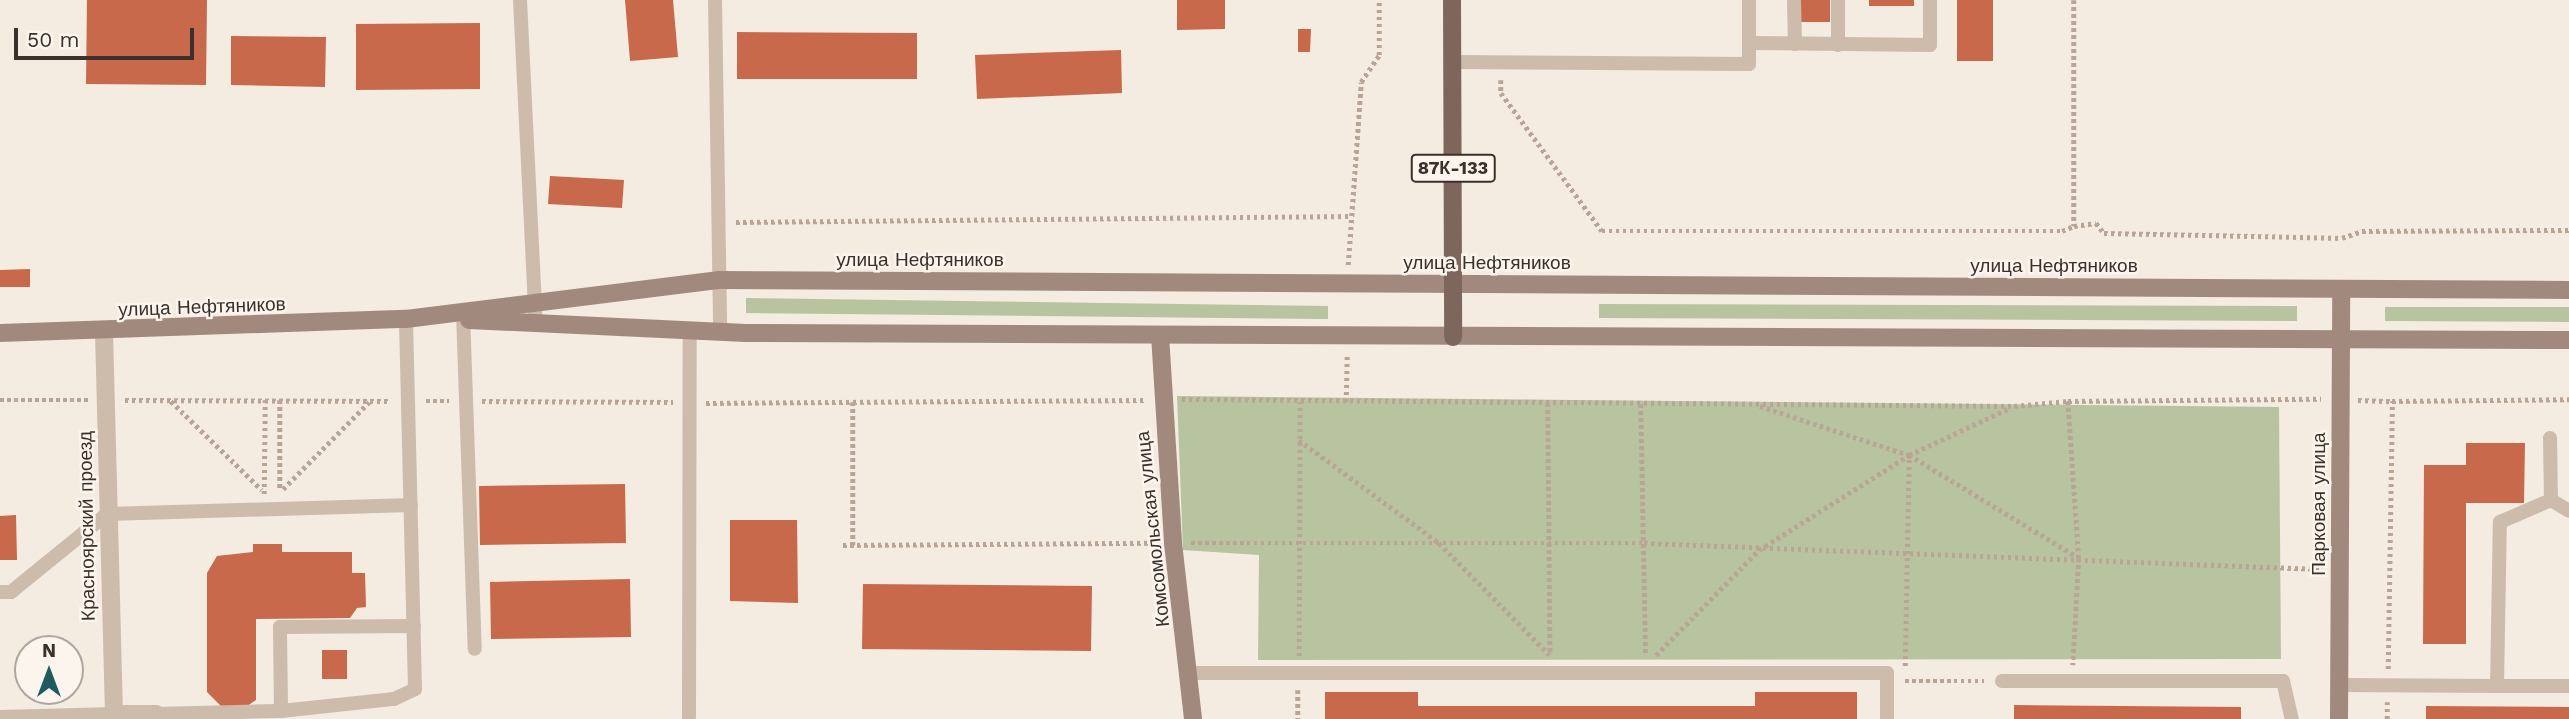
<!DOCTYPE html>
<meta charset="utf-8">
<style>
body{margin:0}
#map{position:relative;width:2569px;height:719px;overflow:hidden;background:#f4ebe1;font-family:"Work Sans",sans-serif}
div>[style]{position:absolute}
.green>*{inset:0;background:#b8c4a0}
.building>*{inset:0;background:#c8694b}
.path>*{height:4.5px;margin-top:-2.25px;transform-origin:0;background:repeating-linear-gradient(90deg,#b9a596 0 3.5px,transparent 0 7px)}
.lane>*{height:14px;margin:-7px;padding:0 7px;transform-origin:7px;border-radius:7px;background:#cdbbac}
.street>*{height:18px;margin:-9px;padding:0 9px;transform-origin:9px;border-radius:9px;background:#cdbbac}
.secondary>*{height:18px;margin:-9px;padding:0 9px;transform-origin:9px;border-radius:9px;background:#a18a7d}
.primary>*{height:18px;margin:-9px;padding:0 9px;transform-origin:9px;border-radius:9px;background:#7d675c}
span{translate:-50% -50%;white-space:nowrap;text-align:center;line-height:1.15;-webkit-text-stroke:5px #fbf5ee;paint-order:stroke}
.shield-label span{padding:2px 5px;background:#fbf5ee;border:2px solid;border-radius:5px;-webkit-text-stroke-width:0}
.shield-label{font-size:18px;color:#3b302b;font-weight:700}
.street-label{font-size:19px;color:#3b302b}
.north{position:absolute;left:14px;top:635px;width:70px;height:70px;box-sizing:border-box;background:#fbf5ee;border:2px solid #aea6a0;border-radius:50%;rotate:0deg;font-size:19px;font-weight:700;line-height:28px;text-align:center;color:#3b302b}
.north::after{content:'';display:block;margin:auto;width:24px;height:32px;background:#1f5a5e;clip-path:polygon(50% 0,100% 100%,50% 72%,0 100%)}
.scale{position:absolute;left:14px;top:28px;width:180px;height:32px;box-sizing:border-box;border:4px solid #3b302b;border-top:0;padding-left:9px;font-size:21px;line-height:24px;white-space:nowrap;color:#3b302b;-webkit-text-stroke:5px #fbf5ee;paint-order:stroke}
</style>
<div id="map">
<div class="green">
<i style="clip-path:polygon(746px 298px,1328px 306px,1328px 319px,746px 313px)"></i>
<i style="clip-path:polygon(1599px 304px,2297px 306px,2297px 321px,1599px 318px)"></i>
<i style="clip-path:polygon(2385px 307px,2569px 307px,2569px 322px,2385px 321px)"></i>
<i style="clip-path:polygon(1177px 396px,2279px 407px,2281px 659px,1258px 660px,1259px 555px,1183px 550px)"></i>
</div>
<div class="building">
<i style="clip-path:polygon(87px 0,207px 0,206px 85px,86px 84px)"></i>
<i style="clip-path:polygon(625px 0,673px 0,678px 57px,630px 61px)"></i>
<i style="clip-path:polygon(1177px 0,1225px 0,1225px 29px,1177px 30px)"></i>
<i style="clip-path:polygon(1797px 0,1830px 0,1830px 22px,1797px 22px)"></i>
<i style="clip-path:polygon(1869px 0,1914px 0,1914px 6px,1869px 6px)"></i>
<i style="clip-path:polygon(1957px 0,1993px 0,1993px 61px,1957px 61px)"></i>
<i style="clip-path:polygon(480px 23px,480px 89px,356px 90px,356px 24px)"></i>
<i style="clip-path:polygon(1298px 29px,1311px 29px,1310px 52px,1298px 52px)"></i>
<i style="clip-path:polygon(737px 32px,917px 33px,917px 79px,737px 79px)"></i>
<i style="clip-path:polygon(231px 36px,326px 37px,325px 87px,231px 85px)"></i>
<i style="clip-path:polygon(1121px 50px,1122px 93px,977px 99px,975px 55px)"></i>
<i style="clip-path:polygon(550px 176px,624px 180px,622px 208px,548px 204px)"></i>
<i style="clip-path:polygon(30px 269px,30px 287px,0 287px,0 270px)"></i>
<i style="clip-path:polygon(2466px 443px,2525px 443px,2524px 503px,2466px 503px,2466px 644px,2423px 644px,2424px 465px,2466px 465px)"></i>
<i style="clip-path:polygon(625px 484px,626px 543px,480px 545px,479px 486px)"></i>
<i style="clip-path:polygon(16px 515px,17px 560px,0 560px,0 516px)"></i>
<i style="clip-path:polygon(730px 520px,797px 520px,798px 603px,730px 601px)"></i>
<i style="clip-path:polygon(253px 544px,282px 544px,282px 552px,352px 552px,352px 573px,365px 573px,366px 607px,357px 608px,350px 618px,256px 619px,256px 700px,247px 706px,222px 707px,207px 692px,207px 573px,217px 556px,253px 552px)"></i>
<i style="clip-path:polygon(630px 579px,631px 637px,491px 639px,490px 582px)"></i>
<i style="clip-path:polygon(863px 584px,1092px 586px,1091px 651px,862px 649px)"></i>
<i style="clip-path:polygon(322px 650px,347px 650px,347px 679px,322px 679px)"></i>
<i style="clip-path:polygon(1325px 692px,1418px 692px,1418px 706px,1755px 706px,1755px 692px,1857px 692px,1857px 719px,1325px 719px)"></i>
<i style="clip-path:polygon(2014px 705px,2241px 707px,2241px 719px,2014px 719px)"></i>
<i style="clip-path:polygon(2426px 706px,2569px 707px,2569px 719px,2426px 719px)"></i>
</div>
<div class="path">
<i style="left:2074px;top:0;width:226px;rotate:90deg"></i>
<i style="left:2074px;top:226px;width:22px;rotate:-8deg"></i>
<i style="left:2096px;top:223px;width:13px;rotate:51deg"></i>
<i style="left:2104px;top:233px;width:238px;rotate:1.2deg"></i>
<i style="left:2342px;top:238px;width:21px;rotate:-19deg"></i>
<i style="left:2362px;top:231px;width:207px;rotate:-0.3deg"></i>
<i style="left:1501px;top:80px;width:13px;rotate:90deg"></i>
<i style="left:1501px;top:93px;width:171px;rotate:53.8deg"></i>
<i style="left:1602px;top:231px;width:460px"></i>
<i style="left:2062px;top:231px;width:13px;rotate:-23deg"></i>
<i style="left:736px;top:222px;width:615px;rotate:-0.56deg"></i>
<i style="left:1348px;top:265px;width:183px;rotate:-85.9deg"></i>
<i style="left:1361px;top:82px;width:32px;rotate:-56deg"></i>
<i style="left:1379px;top:55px;width:55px;rotate:-90deg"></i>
<i style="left:1182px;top:399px;width:832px;rotate:0.48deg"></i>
<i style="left:2014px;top:406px;width:54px;rotate:-5.3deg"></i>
<i style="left:2068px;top:401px;width:253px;rotate:-0.5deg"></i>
<i style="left:0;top:400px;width:89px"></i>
<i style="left:125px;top:400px;width:265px;rotate:0.2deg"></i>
<i style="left:280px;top:400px;width:90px;rotate:90deg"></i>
<i style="left:2358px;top:400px;width:34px;rotate:2deg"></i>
<i style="left:171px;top:401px;width:127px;rotate:44.4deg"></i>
<i style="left:426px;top:401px;width:23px"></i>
<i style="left:482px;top:401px;width:191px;rotate:0.3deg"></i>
<i style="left:2068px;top:401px;width:157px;rotate:86deg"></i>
<i style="left:2079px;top:558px;width:107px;rotate:93.2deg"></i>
<i style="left:853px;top:402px;width:143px;rotate:90deg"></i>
<i style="left:1346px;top:402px;width:48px;rotate:-88.8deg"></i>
<i style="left:706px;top:403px;width:440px;rotate:-0.4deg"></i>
<i style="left:1548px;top:403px;width:251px;rotate:89.5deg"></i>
<i style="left:1641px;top:404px;width:251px;rotate:88.9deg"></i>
<i style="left:1760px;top:406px;width:157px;rotate:18.2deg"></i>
<i style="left:1909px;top:455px;width:195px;rotate:31.2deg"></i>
<i style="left:1299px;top:440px;width:174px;rotate:36.3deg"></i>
<i style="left:1439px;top:543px;width:158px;rotate:45.3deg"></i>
<i style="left:283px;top:489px;width:124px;rotate:-45.3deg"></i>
<i style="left:264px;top:494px;width:94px;rotate:-89.4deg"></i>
<i style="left:1191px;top:543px;width:453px"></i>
<i style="left:1644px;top:543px;width:678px;rotate:2.2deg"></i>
<i style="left:843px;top:545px;width:311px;rotate:-0.4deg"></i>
<i style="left:1656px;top:655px;width:147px;rotate:-45.6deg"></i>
<i style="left:1759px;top:550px;width:178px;rotate:-32.3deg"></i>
<i style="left:1909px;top:455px;width:111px;rotate:-25deg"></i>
<i style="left:1299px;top:656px;width:254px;rotate:-89.8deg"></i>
<i style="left:1905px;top:666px;width:211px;rotate:-88.9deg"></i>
<i style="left:2388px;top:669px;width:268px;rotate:-89.1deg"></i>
<i style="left:2392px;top:401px;width:177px;rotate:-0.6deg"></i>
<i style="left:1905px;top:681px;width:79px"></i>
<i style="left:1298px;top:690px;width:29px;rotate:90deg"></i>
<i style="left:2387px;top:719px;width:17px;rotate:-90deg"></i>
</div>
<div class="lane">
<i style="left:520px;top:0;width:323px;rotate:87.2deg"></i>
<i style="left:715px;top:0;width:333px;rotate:89.1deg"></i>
<i style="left:1794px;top:0;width:44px;rotate:88.7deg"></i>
<i style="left:1838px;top:0;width:45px;rotate:90deg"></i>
<i style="left:1749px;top:43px;width:181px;rotate:0.6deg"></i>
<i style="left:1930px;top:45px;width:45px;rotate:-90deg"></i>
<i style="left:1453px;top:62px;width:296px;rotate:0.4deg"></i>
<i style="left:1749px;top:64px;width:64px;rotate:-90deg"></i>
<i style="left:463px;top:313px;width:336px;rotate:88deg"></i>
<i style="left:2550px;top:438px;width:62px;rotate:89.1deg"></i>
<i style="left:2551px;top:500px;width:21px;rotate:31deg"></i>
<i style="left:0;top:592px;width:11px"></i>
<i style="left:11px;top:592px;width:124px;rotate:-39.1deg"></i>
<i style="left:107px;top:514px;width:304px;rotate:-1.7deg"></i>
<i style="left:1188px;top:673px;width:699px"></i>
<i style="left:1887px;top:673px;width:46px;rotate:90deg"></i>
<i style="left:2002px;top:681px;width:281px"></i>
<i style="left:2283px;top:681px;width:39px;rotate:77deg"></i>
<i style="left:2339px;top:685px;width:158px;rotate:0.4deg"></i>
<i style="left:2497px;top:686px;width:164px;rotate:-89deg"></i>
<i style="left:2500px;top:522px;width:56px;rotate:-23.3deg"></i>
<i style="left:2497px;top:686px;width:72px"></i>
<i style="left:281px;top:711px;width:84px;rotate:-90.7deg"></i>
<i style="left:280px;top:627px;width:134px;rotate:-0.4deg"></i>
<i style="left:156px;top:714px;width:125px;rotate:-1.4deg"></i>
<i style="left:281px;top:711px;width:114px;rotate:-6.1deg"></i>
<i style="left:394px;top:699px;width:23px;rotate:-25deg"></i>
<i style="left:415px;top:689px;width:370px;rotate:-91.4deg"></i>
<i style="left:0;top:717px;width:114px;rotate:-1.5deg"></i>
<i style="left:689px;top:717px;width:385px;rotate:-89.9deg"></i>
</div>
<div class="street">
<i style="left:104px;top:332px;width:382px;rotate:88.5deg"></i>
<i style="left:114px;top:714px;width:42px"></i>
<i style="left:156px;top:714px;width:5px;rotate:90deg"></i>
</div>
<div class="secondary">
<i style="left:469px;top:320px;width:277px;rotate:2.7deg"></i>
<i style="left:746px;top:333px;width:1823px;rotate:0.22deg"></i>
<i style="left:0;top:333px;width:406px;rotate:-2deg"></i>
<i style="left:406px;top:319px;width:316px;rotate:-7.1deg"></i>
<i style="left:720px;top:280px;width:1849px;rotate:0.31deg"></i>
<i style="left:1160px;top:335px;width:208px;rotate:86.4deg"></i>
<i style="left:1173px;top:543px;width:177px;rotate:83.5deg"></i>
<i style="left:2339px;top:719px;width:430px;rotate:-89.7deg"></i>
</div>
<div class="primary">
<i style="left:1452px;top:0;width:337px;rotate:89.8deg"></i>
</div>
<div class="shield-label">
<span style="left:1453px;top:168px">87К-133</span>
</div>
<div class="street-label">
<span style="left:920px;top:260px">улица Нефтяников</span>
<span style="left:1487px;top:263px">улица Нефтяников</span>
<span style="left:2054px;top:266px">улица Нефтяников</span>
<span style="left:202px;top:307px;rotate:-2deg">улица Нефтяников</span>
<span style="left:2319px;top:504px;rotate:-90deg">Парковая улица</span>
<span style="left:87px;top:526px;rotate:-91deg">Красноярский проезд</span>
<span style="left:1153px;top:529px;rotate:-96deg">Комсомольская улица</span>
</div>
<div class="north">N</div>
<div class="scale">50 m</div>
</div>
